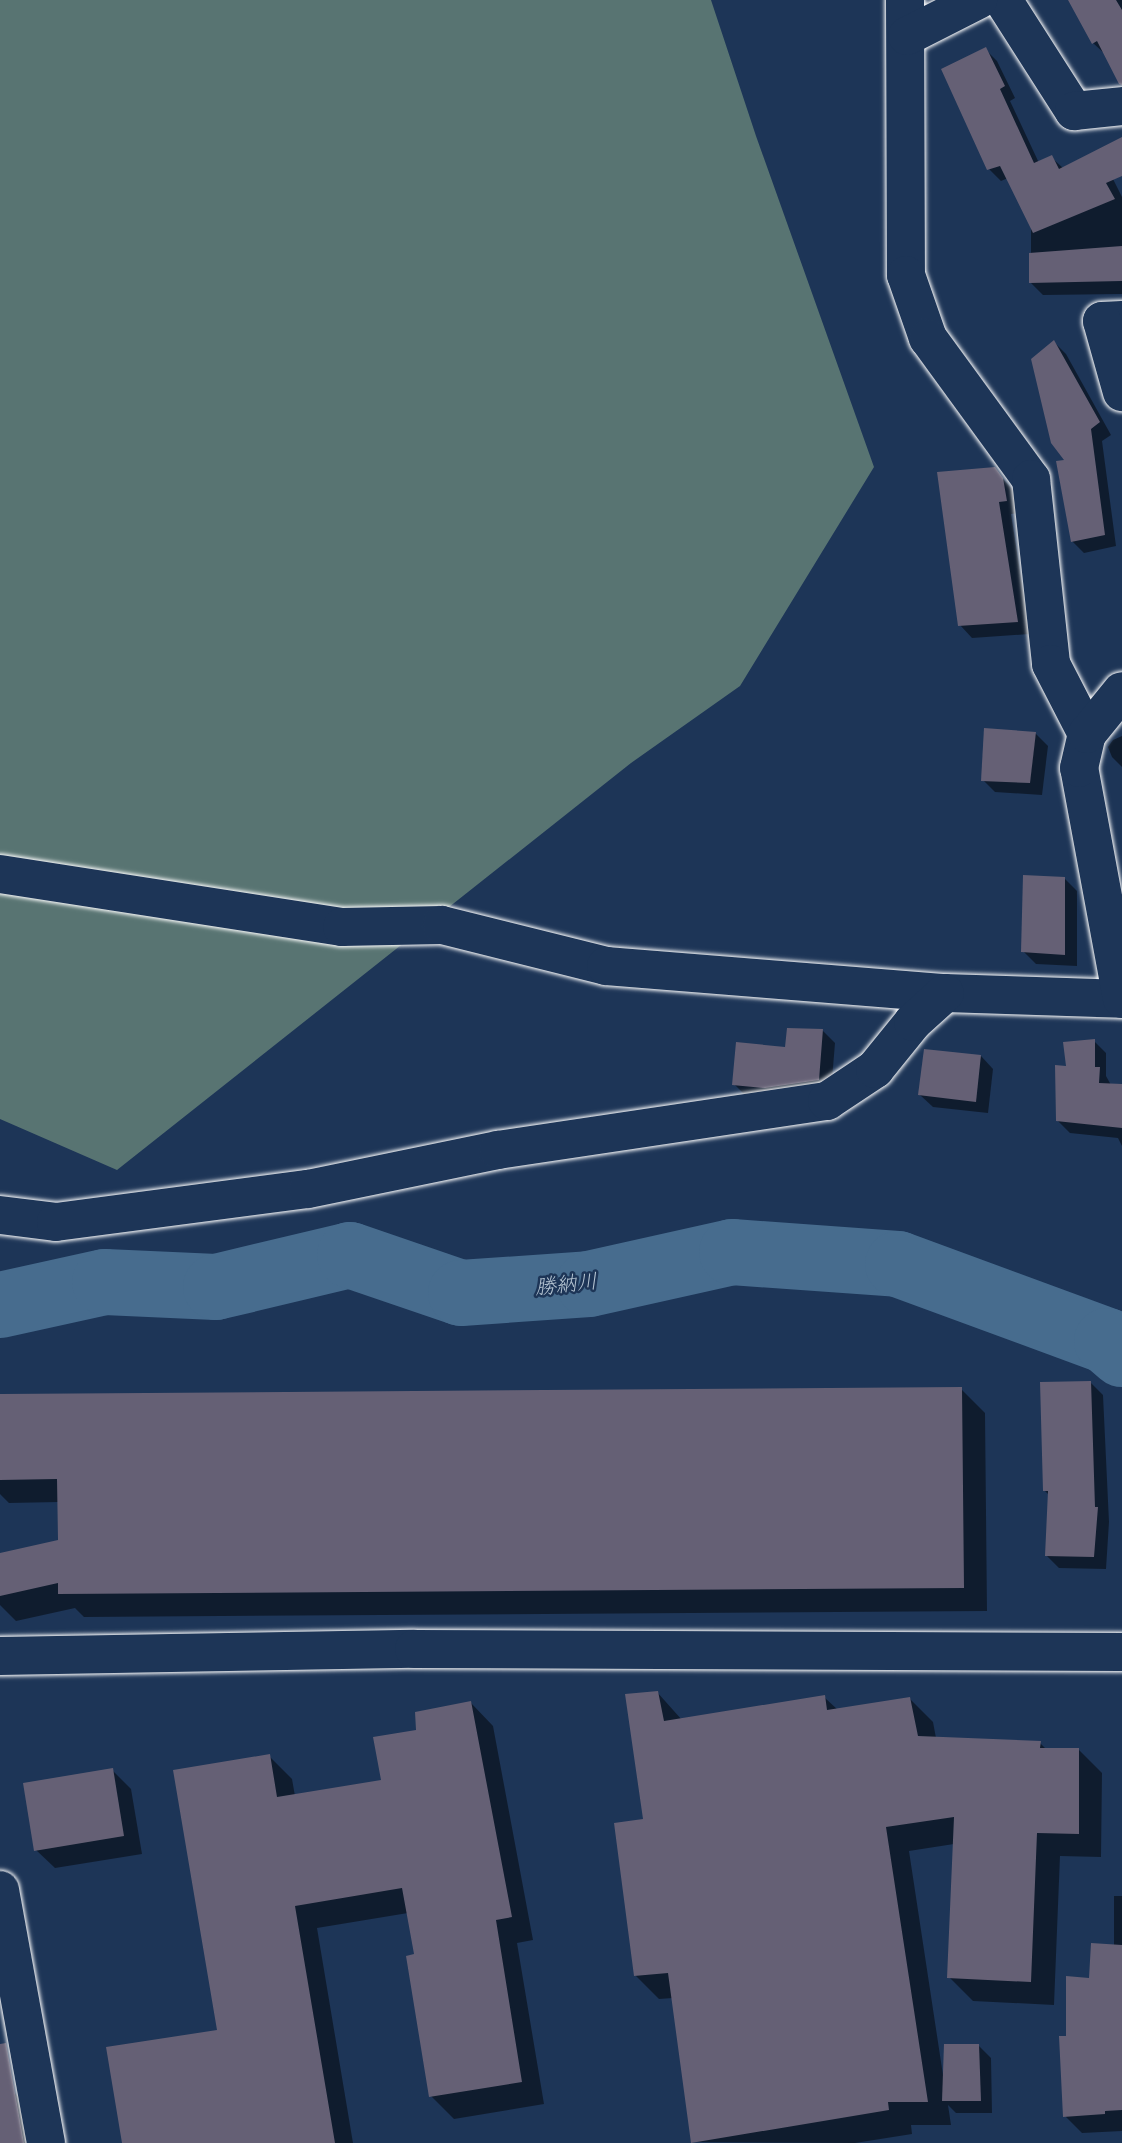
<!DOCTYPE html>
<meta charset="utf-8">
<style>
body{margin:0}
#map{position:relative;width:1122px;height:2143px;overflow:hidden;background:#1d3557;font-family:"Comic Neue","Klee One",sans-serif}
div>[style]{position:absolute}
.green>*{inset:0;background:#587472}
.shadow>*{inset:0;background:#0007}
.river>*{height:66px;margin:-33px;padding:0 33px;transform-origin:33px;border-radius:33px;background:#476c8e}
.building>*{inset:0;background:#656075}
.roads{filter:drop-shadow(0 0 2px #fff) drop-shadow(0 0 2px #fff)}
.minor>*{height:38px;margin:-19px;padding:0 19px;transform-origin:19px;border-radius:19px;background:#1d3557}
span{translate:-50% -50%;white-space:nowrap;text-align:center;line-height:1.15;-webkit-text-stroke:5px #1d3557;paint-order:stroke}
.water-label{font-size:21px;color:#b5c4d2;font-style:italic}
</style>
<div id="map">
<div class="green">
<i style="clip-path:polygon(0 0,711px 0,756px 136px,874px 467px,740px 686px,631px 763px,117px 1170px,0 1119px)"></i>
</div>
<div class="shadow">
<i style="clip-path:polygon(1070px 0,1122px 0,1122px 85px,1106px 55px,1093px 43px)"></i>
<i style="clip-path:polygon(985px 49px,997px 61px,1015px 98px,1010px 101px,1039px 163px,1052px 158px,1063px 168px,1106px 165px,1122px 197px,1122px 294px,1043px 295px,1031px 283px,1031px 225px,1008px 178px,1001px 181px,989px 169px)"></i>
<i style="clip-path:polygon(1054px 342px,1066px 354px,1111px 435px,1102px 441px,1116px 546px,1084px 553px,1072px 541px)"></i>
<i style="clip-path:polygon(994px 469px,1015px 492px,1019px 513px,1011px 514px,1030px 634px,972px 638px,960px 625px)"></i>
<i style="clip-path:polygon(1035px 733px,1048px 746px,1042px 795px,995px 792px,983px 780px)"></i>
<i style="clip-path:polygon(1122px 736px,1122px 767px,1112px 757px,1108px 747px,1113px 740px)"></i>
<i style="clip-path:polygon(1065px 879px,1077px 891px,1077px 966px,1036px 964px,1023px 951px)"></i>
<i style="clip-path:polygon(822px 1030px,835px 1043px,831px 1092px,746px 1096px,734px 1084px,786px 1049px)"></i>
<i style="clip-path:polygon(1094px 1041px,1106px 1053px,1106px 1076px,1111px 1085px,1122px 1086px,1122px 1146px,1118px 1138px,1070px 1133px,1058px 1121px,1068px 1068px)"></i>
<i style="clip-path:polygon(981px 1056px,993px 1069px,988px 1113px,933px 1107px,920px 1095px)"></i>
<i style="clip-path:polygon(1090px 1382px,1103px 1395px,1109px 1522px,1106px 1569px,1059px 1568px,1047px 1556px,1049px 1495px,1045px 1491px)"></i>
<i style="clip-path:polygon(961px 1389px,985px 1413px,987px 1611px,84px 1617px,75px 1608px,16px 1621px,0 1605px,0 1555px,60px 1542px,59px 1502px,9px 1503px,0 1494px,0 1396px)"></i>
<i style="clip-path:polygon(657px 1692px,682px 1720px,824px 1697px,838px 1710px,910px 1699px,933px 1722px,936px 1738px,1040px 1743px,1046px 1749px,1078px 1749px,1102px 1773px,1101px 1857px,1060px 1856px,1054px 2005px,973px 2001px,949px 1977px,954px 1844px,909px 1851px,943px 2075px,979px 2046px,991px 2058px,992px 2113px,956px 2113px,948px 2105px,951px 2125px,911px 2125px,912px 2134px,855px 2143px,692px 2142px,673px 1998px,659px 1999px,635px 1975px,645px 1821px)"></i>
<i style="clip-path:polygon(471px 1703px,493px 1726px,533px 1940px,517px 1943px,544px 2104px,454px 2119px,431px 2096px,416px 1956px,408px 1913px,317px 1928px,353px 2143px,124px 2143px,219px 2031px,269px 1756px,292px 1779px,295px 1796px,383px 1781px,418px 1732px)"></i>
<i style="clip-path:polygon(112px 1770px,131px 1789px,142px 1854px,55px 1868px,36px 1850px)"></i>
<i style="clip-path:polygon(1114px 1896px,1122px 1896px,1122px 2131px,1082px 2133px,1065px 2116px,1068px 2037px,1091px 1980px,1114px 1946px)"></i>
<i style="clip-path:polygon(14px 2092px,28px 2107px,35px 2143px,0 2143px,0 2095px)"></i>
</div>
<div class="river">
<i style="left:0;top:1305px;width:107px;rotate:-12.4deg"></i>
<i style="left:105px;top:1282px;width:111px;rotate:2.6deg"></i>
<i style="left:216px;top:1287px;width:138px;rotate:-13.4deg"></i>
<i style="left:350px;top:1255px;width:117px;rotate:18.9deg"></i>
<i style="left:461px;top:1293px;width:128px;rotate:-4deg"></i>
<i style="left:589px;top:1284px;width:147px;rotate:-12.6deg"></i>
<i style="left:732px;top:1252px;width:166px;rotate:4.1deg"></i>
<i style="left:898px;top:1264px;width:223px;rotate:20.2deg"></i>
<i style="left:1107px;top:1341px;width:20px;rotate:41deg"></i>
</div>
<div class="building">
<i style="clip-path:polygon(1068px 0,1116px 0,1122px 10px,1122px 85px,1119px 84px,1097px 41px,1092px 44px)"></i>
<i style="clip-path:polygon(986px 47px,1005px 86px,1000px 89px,1034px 163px,1052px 155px,1059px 169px,1122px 137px,1122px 176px,1106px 183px,1115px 199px,1033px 233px,1000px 166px,987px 170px,941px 69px)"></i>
<i style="clip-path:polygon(1122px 246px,1122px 281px,1029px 283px,1029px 253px)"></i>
<i style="clip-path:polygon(1054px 340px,1100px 422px,1091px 429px,1105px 535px,1071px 542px,1056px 461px,1064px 460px,1051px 443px,1031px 359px)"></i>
<i style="clip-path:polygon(995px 467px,1003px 478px,1007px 501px,999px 502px,1018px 622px,958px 626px,937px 472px)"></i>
<i style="clip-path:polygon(984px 728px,1036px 732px,1030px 783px,981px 781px)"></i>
<i style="clip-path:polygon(1023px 875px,1065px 877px,1065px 955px,1021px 952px)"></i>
<i style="clip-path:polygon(787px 1028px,823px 1029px,819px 1080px,765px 1088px,732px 1085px,736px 1042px,785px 1047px)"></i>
<i style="clip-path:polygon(1095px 1039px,1095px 1067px,1100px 1067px,1099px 1083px,1122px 1084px,1122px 1128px,1056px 1121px,1055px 1065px,1066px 1066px,1063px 1042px)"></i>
<i style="clip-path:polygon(924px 1049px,981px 1055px,976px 1102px,918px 1095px)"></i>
<i style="clip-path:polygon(1091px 1381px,1095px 1507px,1098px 1507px,1094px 1557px,1045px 1556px,1048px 1491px,1043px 1491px,1040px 1382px)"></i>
<i style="clip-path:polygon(962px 1387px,964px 1588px,58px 1594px,58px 1583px,0 1596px,0 1553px,58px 1540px,57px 1479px,0 1480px,0 1394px)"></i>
<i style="clip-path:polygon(658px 1691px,664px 1721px,825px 1695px,827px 1710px,910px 1697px,918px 1736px,1041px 1741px,1040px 1748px,1079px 1748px,1079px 1834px,1037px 1833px,1031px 1982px,947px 1978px,954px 1817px,886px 1827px,928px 2102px,888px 2102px,889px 2110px,691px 2143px,668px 1973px,634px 1976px,614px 1823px,643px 1819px,625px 1694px)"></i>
<i style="clip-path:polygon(471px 1701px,512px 1917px,496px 1920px,522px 2082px,429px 2097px,406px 1956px,414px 1954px,402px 1888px,295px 1906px,335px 2143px,122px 2143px,106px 2047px,217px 2030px,173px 1770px,270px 1754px,277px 1797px,381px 1780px,373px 1737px,416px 1730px,415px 1712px)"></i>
<i style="clip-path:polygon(113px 1768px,124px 1836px,34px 1851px,23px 1783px)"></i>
<i style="clip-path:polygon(1091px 1943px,1122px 1945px,1122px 2110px,1105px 2111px,1105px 2114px,1063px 2117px,1059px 2036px,1066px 2036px,1066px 1976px,1089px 1978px)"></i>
<i style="clip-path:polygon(6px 2043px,24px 2143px,0 2143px,0 2044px)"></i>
<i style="clip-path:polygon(944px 2044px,979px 2044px,981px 2101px,942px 2101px)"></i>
</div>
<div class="roads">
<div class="minor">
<i style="left:905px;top:0;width:275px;rotate:89.8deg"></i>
<i style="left:906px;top:275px;width:67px;rotate:70.8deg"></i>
<i style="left:928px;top:338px;width:175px;rotate:53.9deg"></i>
<i style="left:1031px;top:479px;width:186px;rotate:83.8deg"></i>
<i style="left:1051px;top:664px;width:79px;rotate:62.8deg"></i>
<i style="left:1003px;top:0;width:132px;rotate:57.4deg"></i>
<i style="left:1074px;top:111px;width:48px;rotate:-5.9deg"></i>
<i style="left:907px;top:36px;width:80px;rotate:-26.9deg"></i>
<i style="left:1122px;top:320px;width:20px;rotate:177deg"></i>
<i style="left:1102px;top:321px;width:74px;rotate:74.3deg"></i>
<i style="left:0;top:874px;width:346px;rotate:8.8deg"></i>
<i style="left:342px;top:927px;width:100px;rotate:-1.1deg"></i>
<i style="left:442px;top:925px;width:169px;rotate:14deg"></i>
<i style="left:606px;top:966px;width:340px;rotate:4.6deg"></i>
<i style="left:945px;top:993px;width:177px;rotate:1.9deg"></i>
<i style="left:1122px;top:999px;width:235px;rotate:-100.5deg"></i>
<i style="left:1079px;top:768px;width:35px;rotate:-77deg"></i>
<i style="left:1087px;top:734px;width:55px;rotate:-50.9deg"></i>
<i style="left:0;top:1215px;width:56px;rotate:7.1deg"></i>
<i style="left:56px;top:1222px;width:254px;rotate:-7.5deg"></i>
<i style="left:308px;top:1189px;width:194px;rotate:-11.6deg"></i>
<i style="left:498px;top:1150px;width:333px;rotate:-8.5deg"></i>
<i style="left:827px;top:1101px;width:58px;rotate:-33.7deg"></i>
<i style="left:875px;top:1069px;width:60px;rotate:-51deg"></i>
<i style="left:913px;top:1022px;width:43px;rotate:-42.2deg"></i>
<i style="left:0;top:1656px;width:414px;rotate:-1deg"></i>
<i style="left:414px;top:1649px;width:708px;rotate:0.24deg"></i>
<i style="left:0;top:1890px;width:257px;rotate:79.7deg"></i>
</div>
</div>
<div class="water-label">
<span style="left:566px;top:1284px;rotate:-6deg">勝納川</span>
</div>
</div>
